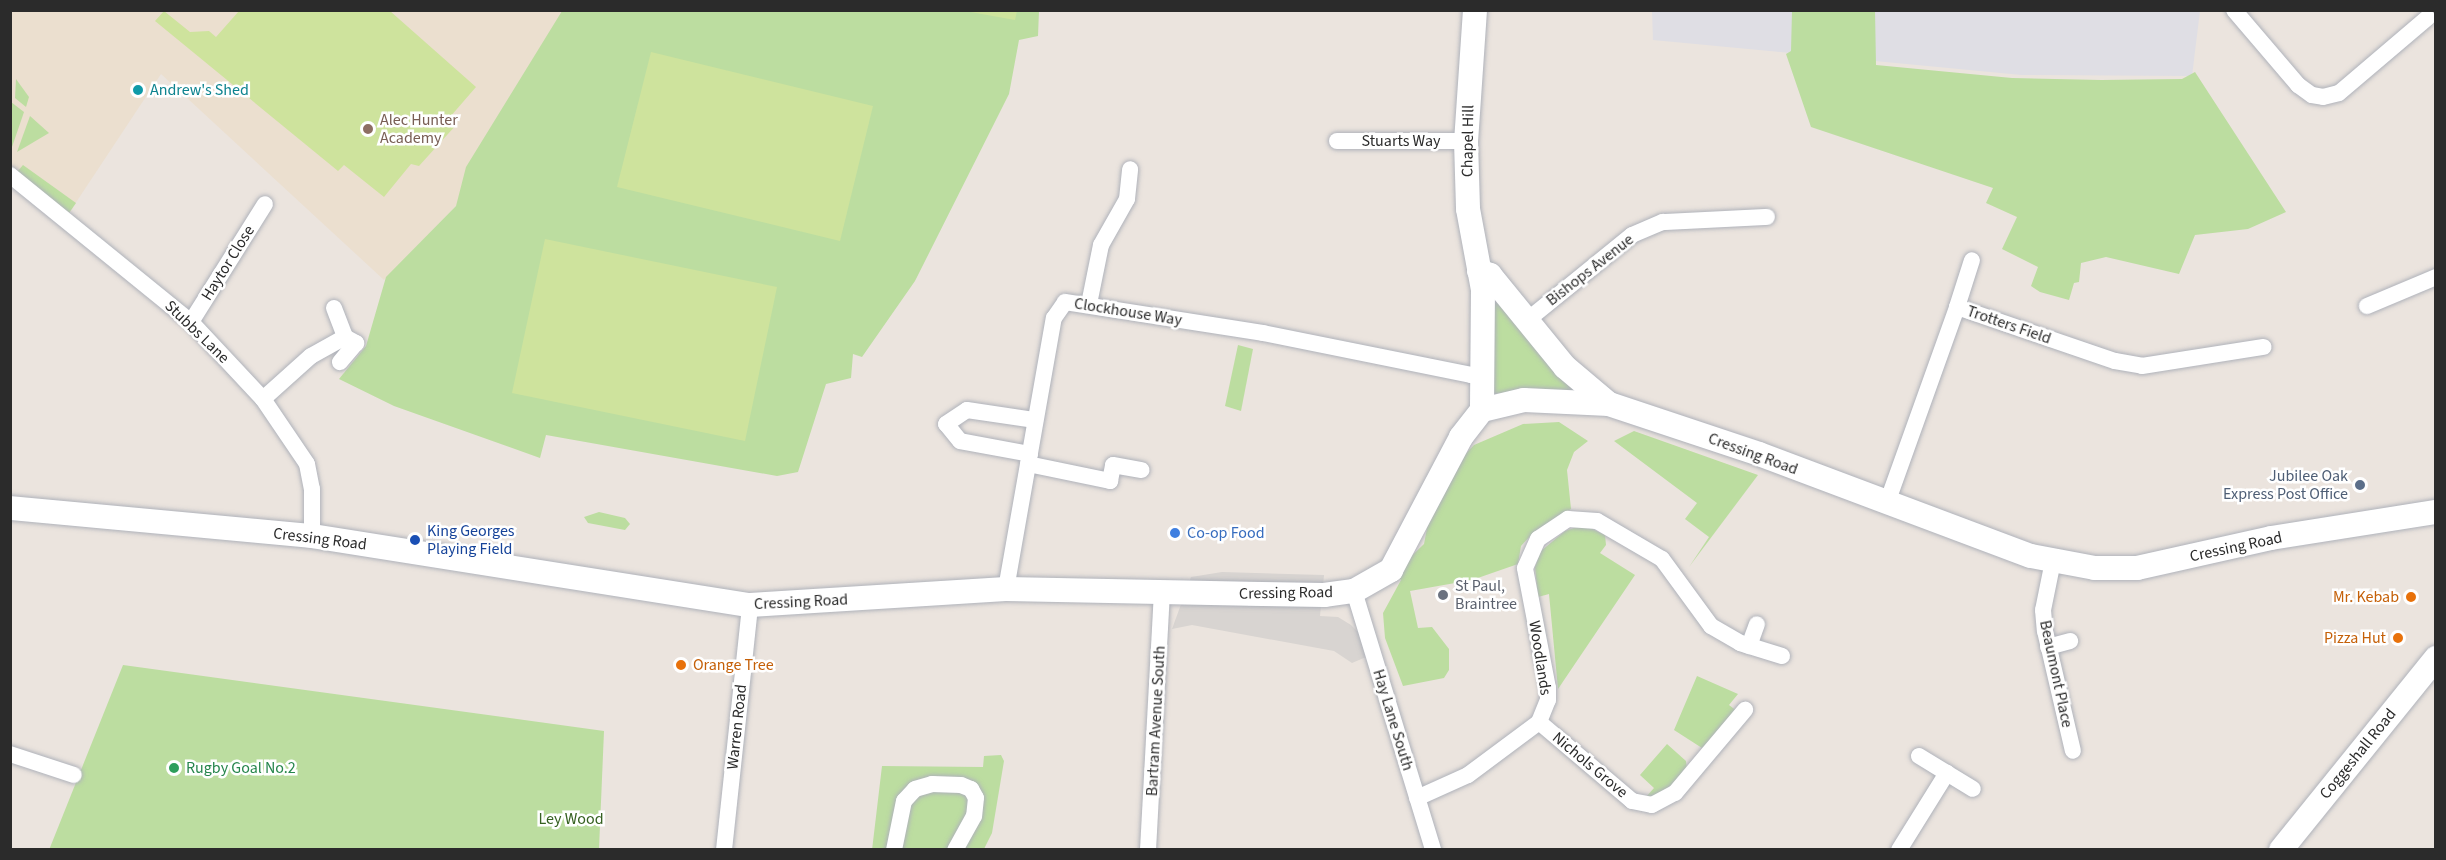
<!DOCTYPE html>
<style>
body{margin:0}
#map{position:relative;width:2446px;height:860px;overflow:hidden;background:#ebe4de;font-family:"Source Sans 3",sans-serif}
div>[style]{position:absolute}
.industrial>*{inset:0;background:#dfdee4}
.education>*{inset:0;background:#ebdfcf}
.green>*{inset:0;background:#bcdda0}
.pitch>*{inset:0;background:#cee39d}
.plaza>*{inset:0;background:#d8d4d1}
.roads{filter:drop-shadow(0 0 2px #afb2ba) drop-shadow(0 0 2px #afb2ba)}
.street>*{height:16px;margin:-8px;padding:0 8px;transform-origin:8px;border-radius:8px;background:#fff}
.secondary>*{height:24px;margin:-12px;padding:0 12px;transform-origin:12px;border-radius:12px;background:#fff}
.dots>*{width:16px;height:16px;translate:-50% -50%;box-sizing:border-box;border:3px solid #fff;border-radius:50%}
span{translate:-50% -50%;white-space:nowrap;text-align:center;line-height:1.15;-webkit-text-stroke:5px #fff;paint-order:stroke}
.culture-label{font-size:16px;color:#0d838f}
.left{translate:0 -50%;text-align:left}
.education-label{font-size:16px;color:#785e54}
.street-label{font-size:16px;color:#2b2b2b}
.service-label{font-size:16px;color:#4e5e75}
.right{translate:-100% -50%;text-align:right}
.transit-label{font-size:16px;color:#164399}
.shop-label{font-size:16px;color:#366cbe}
.worship-label{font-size:16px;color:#5b616d}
.food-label{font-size:16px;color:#c56008}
.leisure-label{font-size:16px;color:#27864d}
.park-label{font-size:16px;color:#366121}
.frame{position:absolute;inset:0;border:12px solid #2b2b2b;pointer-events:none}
</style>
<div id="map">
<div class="industrial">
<i style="clip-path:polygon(1652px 11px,2200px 11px,2192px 76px,2022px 75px,1653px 40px)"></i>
</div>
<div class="education">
<i style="clip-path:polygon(10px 11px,586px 11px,487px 174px,384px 280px,161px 74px,65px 219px,11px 175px)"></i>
</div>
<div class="green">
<i style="clip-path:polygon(1875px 10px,1876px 65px,2012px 78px,2101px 80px,2182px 79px,2195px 72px,2286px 212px,2248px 229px,2195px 235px,2179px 274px,2106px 257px,2081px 263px,2079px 282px,2074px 283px,2069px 300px,2040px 292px,2031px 286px,2038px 267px,2002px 249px,2017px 217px,1986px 203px,1993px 188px,1811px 127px,1786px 54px,1791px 51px,1792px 11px)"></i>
<i style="clip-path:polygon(562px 11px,1039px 11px,1038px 36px,1019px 40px,1009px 94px,915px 281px,862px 357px,853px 354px,851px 378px,826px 384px,798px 472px,777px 476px,546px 435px,540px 458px,394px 406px,339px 379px,366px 346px,386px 277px,456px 206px,466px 167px)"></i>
<i style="clip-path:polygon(16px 79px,29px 97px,26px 107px,15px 98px)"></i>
<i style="clip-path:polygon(11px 102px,24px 112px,12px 147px,10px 135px)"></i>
<i style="clip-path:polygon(30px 116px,49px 133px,17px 152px)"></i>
<i style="clip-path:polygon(23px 165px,76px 203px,67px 216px,17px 172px)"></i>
<i style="clip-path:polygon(1497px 299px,1586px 396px,1527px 390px,1494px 394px,1492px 311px)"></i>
<i style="clip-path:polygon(1238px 345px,1253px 349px,1241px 411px,1225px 406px)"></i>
<i style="clip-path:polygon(1559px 422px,1588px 441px,1574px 452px,1567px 470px,1571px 509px,1533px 533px,1521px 546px,1518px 564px,1472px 580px,1410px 591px,1418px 628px,1432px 627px,1449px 649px,1449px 670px,1444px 678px,1403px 686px,1385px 638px,1383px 613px,1401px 580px,1395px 572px,1424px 544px,1427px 528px,1455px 465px,1474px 445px,1523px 424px)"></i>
<i style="clip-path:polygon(1634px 431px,1758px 475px,1689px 567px,1709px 537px,1685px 519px,1697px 503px,1614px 441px)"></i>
<i style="clip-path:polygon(599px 512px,625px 518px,630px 524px,625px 530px,588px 523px,584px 517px)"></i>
<i style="clip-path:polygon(1577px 527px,1588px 527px,1605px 535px,1606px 545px,1600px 553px,1635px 575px,1558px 689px,1549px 594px,1538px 597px,1535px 567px,1541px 551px,1565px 531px)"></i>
<i style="clip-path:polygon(123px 665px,604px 731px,599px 849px,49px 850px)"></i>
<i style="clip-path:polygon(1697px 676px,1738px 694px,1729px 705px,1738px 712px,1702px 748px,1674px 730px)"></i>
<i style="clip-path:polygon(1667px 744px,1686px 761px,1687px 770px,1660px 796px,1646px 797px,1654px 788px,1640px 775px)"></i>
<i style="clip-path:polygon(1001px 755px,1004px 761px,992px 833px,984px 849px,872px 850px,882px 766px,983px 767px,984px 756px)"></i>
</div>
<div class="pitch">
<i style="clip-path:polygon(164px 11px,190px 32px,209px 31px,216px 37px,239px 11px,390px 11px,476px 87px,450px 117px,457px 124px,419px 166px,411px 164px,384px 197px,344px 165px,338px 171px,155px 21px)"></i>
<i style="clip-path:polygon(965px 11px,1017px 11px,1015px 20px)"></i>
<i style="clip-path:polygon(651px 52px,873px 106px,840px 241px,617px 187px)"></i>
<i style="clip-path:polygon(545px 239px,777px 287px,745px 441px,512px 393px)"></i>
</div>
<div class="plaza">
<i style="clip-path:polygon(1222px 572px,1324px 575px,1320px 616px,1338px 617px,1351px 625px,1362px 636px,1366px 657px,1352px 663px,1334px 651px,1192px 625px,1172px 629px,1191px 577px)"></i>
</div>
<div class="roads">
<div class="street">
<i style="left:2234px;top:10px;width:99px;rotate:49.5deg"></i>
<i style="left:2298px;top:85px;width:17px;rotate:36deg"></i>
<i style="left:2312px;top:95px;width:11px;rotate:10deg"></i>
<i style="left:2323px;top:97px;width:16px;rotate:-14deg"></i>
<i style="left:2339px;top:93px;width:116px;rotate:-40.4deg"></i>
<i style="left:1337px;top:141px;width:129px"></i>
<i style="left:10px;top:175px;width:233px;rotate:39.1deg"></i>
<i style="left:191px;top:322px;width:105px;rotate:46.9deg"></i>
<i style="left:263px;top:399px;width:78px;rotate:55.9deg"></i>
<i style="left:307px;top:464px;width:25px;rotate:79deg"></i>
<i style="left:312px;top:489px;width:47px;rotate:90deg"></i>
<i style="left:1089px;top:304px;width:60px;rotate:-78.5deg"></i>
<i style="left:1101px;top:245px;width:53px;rotate:-60.5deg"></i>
<i style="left:1127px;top:199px;width:30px;rotate:-84deg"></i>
<i style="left:2367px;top:306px;width:75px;rotate:-22.8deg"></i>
<i style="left:1957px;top:307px;width:49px;rotate:-72.3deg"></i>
<i style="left:334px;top:308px;width:31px;rotate:69deg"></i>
<i style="left:191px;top:322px;width:139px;rotate:-57.9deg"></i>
<i style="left:1525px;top:322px;width:138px;rotate:-39.1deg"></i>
<i style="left:1632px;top:235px;width:34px;rotate:-23deg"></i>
<i style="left:1663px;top:222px;width:104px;rotate:-2.8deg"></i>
<i style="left:263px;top:399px;width:64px;rotate:-41.9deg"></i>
<i style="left:311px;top:356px;width:39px;rotate:-29deg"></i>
<i style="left:345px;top:337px;width:13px;rotate:29deg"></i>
<i style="left:356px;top:343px;width:25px;rotate:130deg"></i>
<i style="left:1030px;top:454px;width:71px;rotate:-169.5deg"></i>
<i style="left:960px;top:441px;width:22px;rotate:-129deg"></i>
<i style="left:946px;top:424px;width:25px;rotate:-34deg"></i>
<i style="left:967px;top:410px;width:69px;rotate:8.4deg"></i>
<i style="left:1028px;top:464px;width:84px;rotate:11.7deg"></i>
<i style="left:1110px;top:481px;width:16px;rotate:-79deg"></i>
<i style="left:1113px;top:465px;width:29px;rotate:10deg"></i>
<i style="left:1887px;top:503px;width:208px;rotate:-70.3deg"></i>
<i style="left:1957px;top:307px;width:167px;rotate:18.9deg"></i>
<i style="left:2115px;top:361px;width:27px;rotate:10deg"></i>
<i style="left:2142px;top:366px;width:123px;rotate:-8.9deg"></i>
<i style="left:2053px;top:561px;width:50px;rotate:101.5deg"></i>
<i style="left:2043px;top:610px;width:21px;rotate:85deg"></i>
<i style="left:2045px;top:631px;width:123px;rotate:76.9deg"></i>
<i style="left:1006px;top:589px;width:275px;rotate:-80deg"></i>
<i style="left:1054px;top:318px;width:19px;rotate:-55deg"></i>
<i style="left:1065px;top:302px;width:200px;rotate:8.9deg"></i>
<i style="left:1263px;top:333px;width:212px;rotate:11.4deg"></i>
<i style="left:1471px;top:375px;width:9px;rotate:-13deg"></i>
<i style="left:1354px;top:591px;width:271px;rotate:73deg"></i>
<i style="left:1749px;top:646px;width:23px;rotate:-70deg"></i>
<i style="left:2048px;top:647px;width:23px;rotate:-15deg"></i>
<i style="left:1539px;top:722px;width:122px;rotate:40.3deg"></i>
<i style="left:1632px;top:801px;width:20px;rotate:11deg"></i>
<i style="left:1652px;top:805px;width:26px;rotate:-28deg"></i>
<i style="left:1675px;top:793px;width:109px;rotate:-49.9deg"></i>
<i style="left:10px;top:754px;width:67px;rotate:18.2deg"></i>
<i style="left:1919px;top:756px;width:63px;rotate:31.4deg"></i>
<i style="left:1417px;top:798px;width:56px;rotate:-24.3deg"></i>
<i style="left:1468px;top:775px;width:89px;rotate:-36.7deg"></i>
<i style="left:1539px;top:722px;width:24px;rotate:-68deg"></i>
<i style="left:1548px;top:700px;width:12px;rotate:-90deg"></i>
<i style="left:1548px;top:688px;width:122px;rotate:-100.9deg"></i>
<i style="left:1525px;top:568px;width:32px;rotate:-66deg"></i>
<i style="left:1538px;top:539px;width:36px;rotate:-34deg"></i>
<i style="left:1568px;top:519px;width:29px;rotate:4deg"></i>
<i style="left:1597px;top:521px;width:75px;rotate:30.3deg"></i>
<i style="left:1662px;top:559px;width:83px;rotate:53.8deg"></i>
<i style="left:1711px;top:626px;width:34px;rotate:30deg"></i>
<i style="left:1740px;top:643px;width:44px;rotate:17.2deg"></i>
<i style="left:724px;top:850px;width:246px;rotate:-83.9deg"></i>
<i style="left:894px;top:850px;width:50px;rotate:-78.5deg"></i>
<i style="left:904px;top:801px;width:16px;rotate:-47deg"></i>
<i style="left:915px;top:789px;width:18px;rotate:-16deg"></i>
<i style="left:932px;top:784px;width:29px;rotate:2deg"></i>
<i style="left:961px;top:785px;width:11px;rotate:22deg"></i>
<i style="left:971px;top:789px;width:10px;rotate:61deg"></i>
<i style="left:976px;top:798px;width:18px;rotate:96deg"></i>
<i style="left:974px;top:816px;width:39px;rotate:119deg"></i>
<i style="left:1148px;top:850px;width:258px;rotate:-86.9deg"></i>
<i style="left:1899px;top:850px;width:91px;rotate:-58.1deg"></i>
</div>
<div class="secondary">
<i style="left:1475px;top:10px;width:131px;rotate:93.9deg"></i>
<i style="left:1466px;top:141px;width:68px;rotate:88.3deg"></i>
<i style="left:1468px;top:209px;width:82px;rotate:79.5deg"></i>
<i style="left:1483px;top:290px;width:120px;rotate:90.5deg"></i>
<i style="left:1479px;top:271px;width:12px;rotate:20deg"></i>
<i style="left:1490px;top:275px;width:119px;rotate:50.8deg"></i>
<i style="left:1565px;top:367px;width:57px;rotate:40.1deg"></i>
<i style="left:10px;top:508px;width:303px;rotate:5.3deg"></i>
<i style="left:312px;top:536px;width:443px;rotate:9deg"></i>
<i style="left:750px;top:605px;width:256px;rotate:-3.6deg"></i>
<i style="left:1006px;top:589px;width:318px;rotate:1.1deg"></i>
<i style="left:1324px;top:595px;width:30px;rotate:-8deg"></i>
<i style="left:1354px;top:591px;width:43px;rotate:-29.6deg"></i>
<i style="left:1391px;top:570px;width:150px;rotate:-62.2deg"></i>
<i style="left:1461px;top:437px;width:34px;rotate:-52deg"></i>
<i style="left:1482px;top:410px;width:43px;rotate:-13.4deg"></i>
<i style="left:1524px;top:400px;width:85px;rotate:2.7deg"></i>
<i style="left:1609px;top:404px;width:158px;rotate:18.4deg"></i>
<i style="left:1759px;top:454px;width:290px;rotate:20.6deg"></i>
<i style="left:2031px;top:556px;width:65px;rotate:10.6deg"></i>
<i style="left:2095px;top:568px;width:42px"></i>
<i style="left:2137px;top:568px;width:137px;rotate:-12.6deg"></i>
<i style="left:2271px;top:538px;width:167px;rotate:-9deg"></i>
<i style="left:2281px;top:850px;width:247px;rotate:-51.1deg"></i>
</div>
</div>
<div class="dots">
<i style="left:138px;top:90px;background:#0f9aa8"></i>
<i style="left:368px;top:129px;background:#8d6e63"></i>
<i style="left:2360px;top:485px;background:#5c6f8a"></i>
<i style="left:1175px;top:533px;background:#3f7fe0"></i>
<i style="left:415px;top:540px;background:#1a4fb4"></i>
<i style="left:1443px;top:595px;background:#6b7280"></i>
<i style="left:2411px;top:597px;background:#e8710a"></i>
<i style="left:2398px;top:638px;background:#e8710a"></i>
<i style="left:681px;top:665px;background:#e8710a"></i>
<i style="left:174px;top:768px;background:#2e9e5b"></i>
</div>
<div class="culture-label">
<span class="left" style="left:150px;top:90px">Andrew's Shed</span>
</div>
<div class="education-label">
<span class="left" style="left:380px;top:129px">Alec Hunter<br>Academy</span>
</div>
<div class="street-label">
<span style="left:1401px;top:141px">Stuarts Way</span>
<span style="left:1468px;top:141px;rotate:-89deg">Chapel Hill</span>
<span style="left:228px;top:263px;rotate:-58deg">Haytor Close</span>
<span style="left:1590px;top:270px;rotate:-38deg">Bishops Avenue</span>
<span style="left:1128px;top:312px;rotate:9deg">Clockhouse Way</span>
<span style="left:2009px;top:325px;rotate:19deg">Trotters Field</span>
<span style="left:197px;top:332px;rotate:44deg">Stubbs Lane</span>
<span style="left:1753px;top:454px;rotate:20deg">Cressing Road</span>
<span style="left:320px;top:539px;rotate:7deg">Cressing Road</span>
<span style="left:2236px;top:547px;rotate:-12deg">Cressing Road</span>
<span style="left:1286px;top:593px;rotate:-1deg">Cressing Road</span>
<span style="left:801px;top:602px;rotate:-3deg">Cressing Road</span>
<span style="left:1540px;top:658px;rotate:81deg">Woodlands</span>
<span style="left:2056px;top:674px;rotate:78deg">Beaumont Place</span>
<span style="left:1393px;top:720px;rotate:73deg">Hay Lane South</span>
<span style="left:1156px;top:721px;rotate:-87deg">Bartram Avenue South</span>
<span style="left:737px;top:727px;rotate:-84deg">Warren Road</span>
<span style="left:2358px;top:754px;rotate:-51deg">Coggeshall Road</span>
<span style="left:1590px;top:765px;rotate:40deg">Nichols Grove</span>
</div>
<div class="service-label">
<span class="right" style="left:2348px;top:485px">Jubilee Oak<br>Express Post Office</span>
</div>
<div class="transit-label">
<span class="left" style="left:427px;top:540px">King Georges<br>Playing Field</span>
</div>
<div class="shop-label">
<span class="left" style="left:1187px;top:533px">Co-op Food</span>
</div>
<div class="worship-label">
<span class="left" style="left:1455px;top:595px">St Paul,<br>Braintree</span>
</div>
<div class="food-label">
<span class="right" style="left:2399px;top:597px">Mr. Kebab</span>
<span class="right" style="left:2386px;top:638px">Pizza Hut</span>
<span class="left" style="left:693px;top:665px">Orange Tree</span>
</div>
<div class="leisure-label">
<span class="left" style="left:186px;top:768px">Rugby Goal No.2</span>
</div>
<div class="park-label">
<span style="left:571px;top:819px">Ley Wood</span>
</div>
<div class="frame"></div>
</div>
